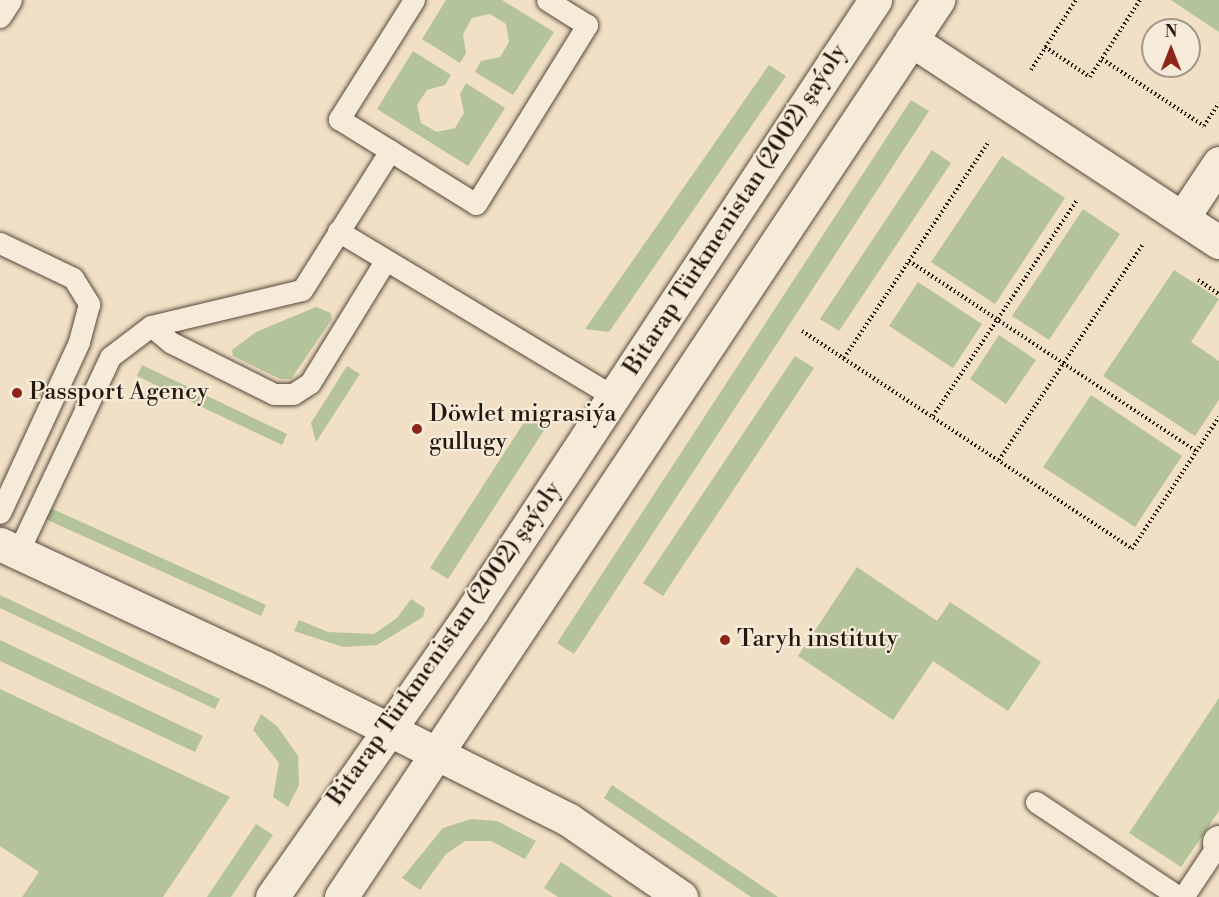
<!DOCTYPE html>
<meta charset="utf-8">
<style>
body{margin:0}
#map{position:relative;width:1219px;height:897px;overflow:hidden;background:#f1e0c5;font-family:"Libre Bodoni",serif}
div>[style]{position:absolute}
.green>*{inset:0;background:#b4c39a}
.path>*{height:4px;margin-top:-2px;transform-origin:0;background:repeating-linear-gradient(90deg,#24170f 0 1.5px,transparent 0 4.5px)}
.roads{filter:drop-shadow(0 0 2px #57493c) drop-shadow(0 0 2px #57493c)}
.service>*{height:21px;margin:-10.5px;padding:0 10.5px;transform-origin:10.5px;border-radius:10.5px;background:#f6ebd9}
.minor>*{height:33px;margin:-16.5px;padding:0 16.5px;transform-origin:16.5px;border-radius:16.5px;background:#f6ebd9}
.tertiary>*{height:33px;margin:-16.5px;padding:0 16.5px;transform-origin:16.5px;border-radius:16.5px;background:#f6ebd9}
.dots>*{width:16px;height:16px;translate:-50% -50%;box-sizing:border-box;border:3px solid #f6ebd9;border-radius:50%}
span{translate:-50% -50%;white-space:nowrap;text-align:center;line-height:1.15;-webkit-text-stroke:4.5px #f6ebd9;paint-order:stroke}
.street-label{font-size:24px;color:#24170f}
.poi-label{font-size:24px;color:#24170f}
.left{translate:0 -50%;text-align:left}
.north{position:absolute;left:1141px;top:18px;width:60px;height:60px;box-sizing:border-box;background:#f6ebd9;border:2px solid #a29688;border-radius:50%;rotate:0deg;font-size:16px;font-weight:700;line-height:24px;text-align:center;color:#24170f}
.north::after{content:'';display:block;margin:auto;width:21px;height:27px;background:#8f2418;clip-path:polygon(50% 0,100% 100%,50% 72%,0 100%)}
</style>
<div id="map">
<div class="green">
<i style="clip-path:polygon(446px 0,502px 0,554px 32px,513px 95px,475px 72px,481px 61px,500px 57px,509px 42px,506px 24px,490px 14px,472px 18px,463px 34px,466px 53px,460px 63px,422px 39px)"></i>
<i style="clip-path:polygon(1171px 0,1219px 0,1219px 32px)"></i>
<i style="clip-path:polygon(413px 51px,451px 75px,445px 85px,427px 90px,417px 105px,421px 123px,437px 132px,455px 128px,464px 113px,460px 94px,466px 83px,505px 108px,468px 166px,377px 109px)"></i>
<i style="clip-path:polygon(769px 65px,786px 76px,609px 332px,585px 329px)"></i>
<i style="clip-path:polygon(911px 100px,929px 111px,574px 654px,557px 643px)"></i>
<i style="clip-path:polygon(932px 150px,951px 163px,839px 331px,820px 319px)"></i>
<i style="clip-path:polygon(1002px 156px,1065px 198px,995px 304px,931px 262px)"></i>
<i style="clip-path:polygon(1083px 209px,1120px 234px,1049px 340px,1012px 316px)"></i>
<i style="clip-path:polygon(1174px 270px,1219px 299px,1191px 342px,1219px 361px,1219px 400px,1195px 436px,1103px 376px)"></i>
<i style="clip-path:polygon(918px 282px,982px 324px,953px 368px,889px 326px)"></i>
<i style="clip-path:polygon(316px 307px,331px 313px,332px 319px,291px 379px,280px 379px,233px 356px,232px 350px,256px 332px)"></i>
<i style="clip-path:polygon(999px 335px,1036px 360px,1006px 404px,970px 379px)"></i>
<i style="clip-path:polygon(795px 356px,814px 368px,663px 596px,643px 583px)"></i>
<i style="clip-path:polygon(142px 365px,287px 434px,282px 445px,137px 376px)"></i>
<i style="clip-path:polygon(347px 366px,360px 374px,316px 442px,311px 423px)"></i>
<i style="clip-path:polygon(1091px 395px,1182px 456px,1135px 527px,1043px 467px)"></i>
<i style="clip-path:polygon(532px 410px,550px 421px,448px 579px,430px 568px)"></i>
<i style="clip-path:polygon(48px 507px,266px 605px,261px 616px,43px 518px)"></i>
<i style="clip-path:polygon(857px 567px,937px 621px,950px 602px,1041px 662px,1008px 711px,933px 661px,893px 720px,798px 656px)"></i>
<i style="clip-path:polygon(0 595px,220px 699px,215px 709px,0 608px)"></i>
<i style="clip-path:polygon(411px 599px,425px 608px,423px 617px,377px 645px,343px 647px,294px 631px,299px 620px,328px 632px,374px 634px,397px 618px)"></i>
<i style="clip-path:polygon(0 640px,203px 736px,195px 752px,0 661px)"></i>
<i style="clip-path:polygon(0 689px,230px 797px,163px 897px,22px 897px,39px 872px,0 846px)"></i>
<i style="clip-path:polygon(1219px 698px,1219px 811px,1181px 867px,1129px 833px)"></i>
<i style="clip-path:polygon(261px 714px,277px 726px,298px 756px,299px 785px,288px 807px,273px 797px,279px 763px,253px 730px)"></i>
<i style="clip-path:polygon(612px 785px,778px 897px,751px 897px,604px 798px)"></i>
<i style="clip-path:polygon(471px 819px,497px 821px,536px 841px,525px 859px,491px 841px,465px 841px,446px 854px,420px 890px,402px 878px,443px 828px)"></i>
<i style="clip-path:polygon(256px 824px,273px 835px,231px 897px,207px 897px)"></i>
<i style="clip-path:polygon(561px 862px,613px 897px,558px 897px,544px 888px)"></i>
</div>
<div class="path">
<i style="left:1045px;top:47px;width:54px;rotate:33.7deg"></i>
<i style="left:1090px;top:77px;width:92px;rotate:-57deg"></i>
<i style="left:1102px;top:59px;width:122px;rotate:33.3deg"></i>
<i style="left:1204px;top:126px;width:27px;rotate:-57deg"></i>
<i style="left:1031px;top:70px;width:83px;rotate:-57.3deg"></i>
<i style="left:909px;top:261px;width:344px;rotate:33.5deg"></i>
<i style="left:1198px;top:280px;width:25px;rotate:34deg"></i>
<i style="left:802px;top:331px;width:396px;rotate:33.4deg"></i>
<i style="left:1132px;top:549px;width:158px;rotate:-56.6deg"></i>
<i style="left:844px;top:358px;width:261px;rotate:-56.2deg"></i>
<i style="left:933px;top:416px;width:260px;rotate:-56.3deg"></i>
<i style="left:999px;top:460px;width:260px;rotate:-56.3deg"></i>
</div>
<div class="roads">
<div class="service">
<i style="left:414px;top:0;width:141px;rotate:122.2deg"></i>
<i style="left:339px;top:119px;width:161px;rotate:31.8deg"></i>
<i style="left:476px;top:204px;width:211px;rotate:-58.2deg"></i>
<i style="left:587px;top:25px;width:47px;rotate:-148deg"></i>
<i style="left:0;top:17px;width:20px;rotate:-57deg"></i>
<i style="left:338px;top:231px;width:322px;rotate:31deg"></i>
<i style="left:0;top:243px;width:81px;rotate:25.6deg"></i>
<i style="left:73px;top:278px;width:31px;rotate:58deg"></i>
<i style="left:89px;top:304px;width:39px;rotate:105deg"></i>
<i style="left:79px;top:342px;width:188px;rotate:114.8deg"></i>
<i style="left:151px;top:326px;width:25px;rotate:40deg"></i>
<i style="left:170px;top:342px;width:116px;rotate:26.6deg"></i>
<i style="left:274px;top:394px;width:19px"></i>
<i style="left:293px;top:394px;width:20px;rotate:-33deg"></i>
<i style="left:310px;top:383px;width:143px;rotate:-58.4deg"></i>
<i style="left:18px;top:552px;width:216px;rotate:-64.7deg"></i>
<i style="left:110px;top:357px;width:51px;rotate:-37.1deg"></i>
<i style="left:151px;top:326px;width:155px;rotate:-13.4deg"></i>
<i style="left:302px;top:290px;width:165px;rotate:-57.7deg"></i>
<i style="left:1036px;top:802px;width:172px;rotate:33.6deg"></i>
<i style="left:1183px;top:897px;width:65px;rotate:-56.3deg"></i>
</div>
<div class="minor">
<i style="left:911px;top:40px;width:368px;rotate:33.3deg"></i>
<i style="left:1183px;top:217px;width:65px;rotate:-56.3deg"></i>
<i style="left:1219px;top:842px;width:1px;rotate:90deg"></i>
</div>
<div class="tertiary">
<i style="left:0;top:544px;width:291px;rotate:25deg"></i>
<i style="left:264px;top:667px;width:341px;rotate:26.6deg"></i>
<i style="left:569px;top:820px;width:136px;rotate:34.5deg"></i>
<i style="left:272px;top:897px;width:349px;rotate:-55deg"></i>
<i style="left:472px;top:611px;width:732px;rotate:-56.59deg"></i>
<i style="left:341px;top:897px;width:1078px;rotate:-56.35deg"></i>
</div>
</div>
<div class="dots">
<i style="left:17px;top:393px;background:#8f2418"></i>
<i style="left:417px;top:429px;background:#8f2418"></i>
<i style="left:725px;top:640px;background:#8f2418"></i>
</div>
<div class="street-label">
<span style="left:736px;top:210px;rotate:-57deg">Bitarap Türkmenistan (2002) şaýoly</span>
<span style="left:445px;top:644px;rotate:-55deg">Bitarap Türkmenistan (2002) şaýoly</span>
</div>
<div class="poi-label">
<span class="left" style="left:29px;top:393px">Passport Agency</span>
<span class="left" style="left:429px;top:429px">Döwlet migrasiýa<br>gullugy</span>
<span class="left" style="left:737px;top:640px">Taryh instituty</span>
</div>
<div class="north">N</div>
</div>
